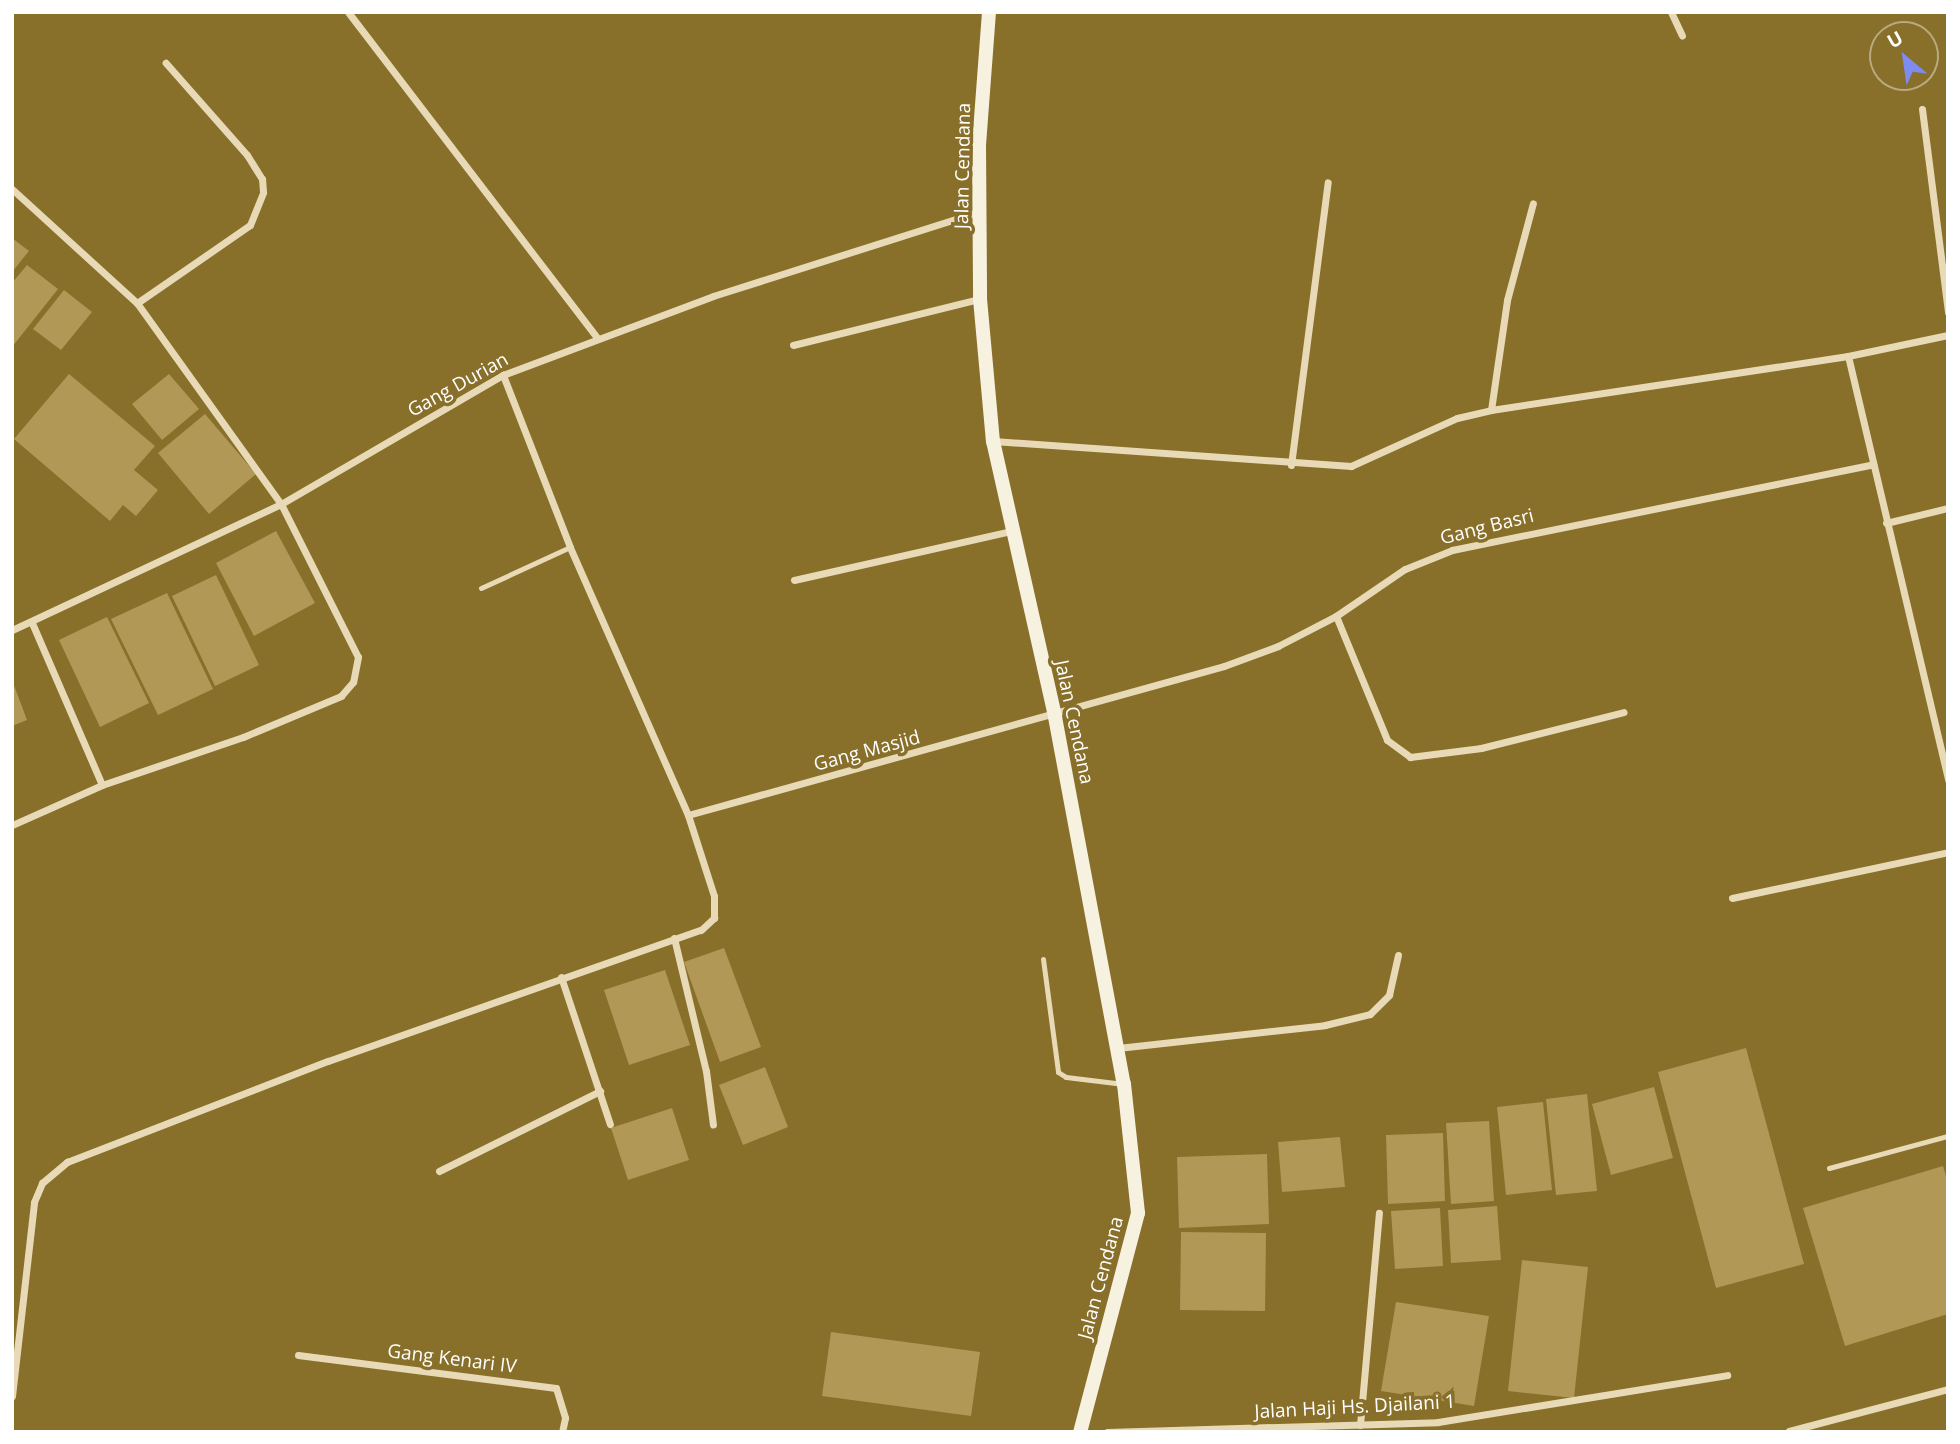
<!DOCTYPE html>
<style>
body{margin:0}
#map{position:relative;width:1960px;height:1444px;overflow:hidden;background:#886f2a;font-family:"Open Sans",sans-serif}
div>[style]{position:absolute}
.building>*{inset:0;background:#b19856}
.lane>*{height:5px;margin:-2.5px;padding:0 2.5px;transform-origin:2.5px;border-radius:2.5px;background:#e8dab6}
.street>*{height:7px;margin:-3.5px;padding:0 3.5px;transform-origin:3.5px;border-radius:3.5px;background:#e8dab6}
.secondary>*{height:14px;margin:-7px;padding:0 7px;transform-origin:7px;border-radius:7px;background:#f7f1e0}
span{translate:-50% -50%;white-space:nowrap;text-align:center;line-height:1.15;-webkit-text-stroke:7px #886f2a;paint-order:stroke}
.street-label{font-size:19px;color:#fff}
.frame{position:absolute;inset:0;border:14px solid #fff;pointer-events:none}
.north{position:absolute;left:1869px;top:21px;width:70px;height:70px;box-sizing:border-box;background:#886f2a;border:2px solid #b8a97f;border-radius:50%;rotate:331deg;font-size:19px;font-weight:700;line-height:28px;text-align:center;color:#fff}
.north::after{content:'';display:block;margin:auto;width:24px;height:32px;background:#7e8bef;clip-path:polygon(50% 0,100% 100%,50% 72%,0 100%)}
</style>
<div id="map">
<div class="building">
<i style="clip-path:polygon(12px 238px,29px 251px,12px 272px)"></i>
<i style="clip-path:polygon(27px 265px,58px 289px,12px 347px,12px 283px)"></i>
<i style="clip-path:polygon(64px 290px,92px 312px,61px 350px,33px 329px)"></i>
<i style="clip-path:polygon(69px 374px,155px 446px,134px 470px,158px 490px,136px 516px,123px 505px,110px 521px,14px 439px)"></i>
<i style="clip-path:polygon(169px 374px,199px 409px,162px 440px,132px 404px)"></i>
<i style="clip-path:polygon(205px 414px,256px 474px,209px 514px,158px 453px)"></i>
<i style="clip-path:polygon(276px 531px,315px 603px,254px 636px,216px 563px)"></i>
<i style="clip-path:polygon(216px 575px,259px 665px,215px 686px,172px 596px)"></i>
<i style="clip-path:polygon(167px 593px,213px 689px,158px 715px,111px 619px)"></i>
<i style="clip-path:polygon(107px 617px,149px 703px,100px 727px,59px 640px)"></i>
<i style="clip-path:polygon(12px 680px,27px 720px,12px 726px)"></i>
<i style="clip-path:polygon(724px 948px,761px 1047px,720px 1062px,684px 962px)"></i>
<i style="clip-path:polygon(665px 970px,690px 1045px,629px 1065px,604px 990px)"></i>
<i style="clip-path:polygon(1746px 1048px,1804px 1264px,1716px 1288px,1658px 1072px)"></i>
<i style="clip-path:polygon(765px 1067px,788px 1127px,743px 1145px,719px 1085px)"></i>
<i style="clip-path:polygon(1654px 1087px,1673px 1158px,1611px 1175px,1592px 1104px)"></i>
<i style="clip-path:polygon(1587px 1094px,1597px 1191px,1556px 1195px,1546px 1099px)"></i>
<i style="clip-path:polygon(1543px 1102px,1552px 1190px,1506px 1195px,1497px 1107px)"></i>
<i style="clip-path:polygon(672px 1108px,689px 1160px,628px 1180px,611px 1128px)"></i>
<i style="clip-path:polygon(1489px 1121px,1494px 1201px,1451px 1204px,1446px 1123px)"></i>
<i style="clip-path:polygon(1443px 1133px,1445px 1201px,1388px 1204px,1386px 1135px)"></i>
<i style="clip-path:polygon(1340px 1137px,1345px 1187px,1282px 1192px,1278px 1142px)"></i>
<i style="clip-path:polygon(1267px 1154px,1269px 1224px,1179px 1228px,1177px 1157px)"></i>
<i style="clip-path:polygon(1943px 1166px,1948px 1183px,1948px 1314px,1845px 1346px,1803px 1208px)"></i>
<i style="clip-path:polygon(1497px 1206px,1501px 1260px,1451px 1263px,1448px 1210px)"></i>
<i style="clip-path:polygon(1440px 1208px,1443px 1266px,1395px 1269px,1391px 1211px)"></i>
<i style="clip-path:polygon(1181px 1232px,1266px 1233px,1265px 1311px,1180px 1310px)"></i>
<i style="clip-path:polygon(1522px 1260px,1588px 1267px,1574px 1398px,1508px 1391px)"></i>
<i style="clip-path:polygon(1396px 1302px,1489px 1316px,1474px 1406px,1381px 1391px)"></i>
<i style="clip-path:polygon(831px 1332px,980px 1352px,971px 1416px,822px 1396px)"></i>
</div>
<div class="lane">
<i style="left:481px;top:588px;width:98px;rotate:-24.7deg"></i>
<i style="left:1043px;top:959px;width:114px;rotate:82.4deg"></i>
<i style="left:1058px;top:1072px;width:9px;rotate:32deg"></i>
<i style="left:1066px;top:1077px;width:58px;rotate:6.9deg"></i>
<i style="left:1829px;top:1168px;width:123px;rotate:-15.1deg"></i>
</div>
<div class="street">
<i style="left:348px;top:12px;width:410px;rotate:52.6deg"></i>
<i style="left:1671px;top:12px;width:26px;rotate:65deg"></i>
<i style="left:1922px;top:109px;width:205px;rotate:82.7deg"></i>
<i style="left:12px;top:189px;width:169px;rotate:42.4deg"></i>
<i style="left:137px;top:303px;width:247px;rotate:54.4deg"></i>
<i style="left:281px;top:504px;width:171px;rotate:63.3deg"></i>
<i style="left:358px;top:657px;width:25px;rotate:101deg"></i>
<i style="left:353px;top:682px;width:18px;rotate:131deg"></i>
<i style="left:341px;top:696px;width:106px;rotate:157.3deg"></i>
<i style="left:243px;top:737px;width:149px;rotate:161.2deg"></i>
<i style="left:102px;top:785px;width:98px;rotate:156deg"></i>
<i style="left:137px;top:303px;width:137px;rotate:-34.6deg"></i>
<i style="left:250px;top:225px;width:35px;rotate:-68deg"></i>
<i style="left:263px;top:192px;width:13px;rotate:-94deg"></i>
<i style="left:262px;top:179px;width:28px;rotate:-122deg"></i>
<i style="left:247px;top:155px;width:123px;rotate:-131.4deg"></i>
<i style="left:793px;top:345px;width:192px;rotate:-13.9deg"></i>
<i style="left:1848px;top:356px;width:436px;rotate:76.7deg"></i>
<i style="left:1491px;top:410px;width:111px;rotate:-81.7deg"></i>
<i style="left:1507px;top:300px;width:100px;rotate:-75deg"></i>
<i style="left:993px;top:441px;width:359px;rotate:4deg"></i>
<i style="left:1351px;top:466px;width:116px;rotate:-24.4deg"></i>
<i style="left:1457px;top:418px;width:35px;rotate:-13deg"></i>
<i style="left:1491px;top:410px;width:361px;rotate:-8.6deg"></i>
<i style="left:1848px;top:356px;width:102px;rotate:-11.9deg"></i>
<i style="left:1291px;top:465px;width:285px;rotate:-82.6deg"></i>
<i style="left:1886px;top:523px;width:64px;rotate:-13.6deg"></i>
<i style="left:794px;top:580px;width:222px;rotate:-12.7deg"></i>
<i style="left:1336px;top:616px;width:134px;rotate:67.6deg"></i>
<i style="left:1387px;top:740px;width:29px;rotate:36deg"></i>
<i style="left:1410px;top:757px;width:72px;rotate:-7.2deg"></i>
<i style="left:1481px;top:748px;width:147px;rotate:-14.1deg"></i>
<i style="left:32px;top:623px;width:176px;rotate:66.6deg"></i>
<i style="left:12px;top:630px;width:297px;rotate:-25.1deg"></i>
<i style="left:281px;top:504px;width:257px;rotate:-30.2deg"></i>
<i style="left:503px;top:375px;width:224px;rotate:-20.6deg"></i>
<i style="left:713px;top:296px;width:281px;rotate:-17.6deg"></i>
<i style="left:688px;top:815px;width:556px;rotate:-15.54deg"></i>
<i style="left:1224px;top:666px;width:58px;rotate:-20.3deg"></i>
<i style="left:1278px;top:646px;width:65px;rotate:-27.3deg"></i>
<i style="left:1336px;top:616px;width:83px;rotate:-34.3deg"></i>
<i style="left:1405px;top:569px;width:51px;rotate:-22deg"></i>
<i style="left:1452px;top:550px;width:430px;rotate:-11.5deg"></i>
<i style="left:1732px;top:898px;width:221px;rotate:-12deg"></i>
<i style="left:674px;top:938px;width:137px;rotate:76.5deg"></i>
<i style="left:706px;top:1071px;width:54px;rotate:82.6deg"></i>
<i style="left:561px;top:977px;width:155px;rotate:71.6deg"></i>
<i style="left:1118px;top:1048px;width:208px;rotate:-6.3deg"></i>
<i style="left:1325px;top:1025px;width:46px;rotate:-13.7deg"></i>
<i style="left:1370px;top:1014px;width:27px;rotate:-45deg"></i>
<i style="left:1389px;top:995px;width:41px;rotate:-77.3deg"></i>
<i style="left:439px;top:1171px;width:180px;rotate:-26.4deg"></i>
<i style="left:298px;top:1355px;width:260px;rotate:7.3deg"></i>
<i style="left:556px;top:1388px;width:31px;rotate:73deg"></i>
<i style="left:565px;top:1418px;width:14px;rotate:102deg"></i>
<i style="left:12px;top:1396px;width:195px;rotate:-83.5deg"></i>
<i style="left:34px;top:1202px;width:21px;rotate:-67deg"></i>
<i style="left:42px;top:1183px;width:33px;rotate:-40deg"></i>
<i style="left:67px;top:1162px;width:280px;rotate:-21.2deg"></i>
<i style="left:328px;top:1061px;width:395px;rotate:-19.4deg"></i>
<i style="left:701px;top:930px;width:18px;rotate:-43deg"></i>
<i style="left:714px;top:918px;width:22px;rotate:-90deg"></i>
<i style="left:714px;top:896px;width:85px;rotate:-107.8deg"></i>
<i style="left:688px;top:815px;width:293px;rotate:-113.8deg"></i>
<i style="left:570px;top:547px;width:185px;rotate:-111.3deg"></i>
<i style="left:1360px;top:1425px;width:213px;rotate:-84.9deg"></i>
<i style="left:1789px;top:1431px;width:164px;rotate:-14.8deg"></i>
<i style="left:1107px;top:1432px;width:331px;rotate:-1.7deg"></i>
<i style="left:1438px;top:1422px;width:293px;rotate:-9.2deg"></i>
</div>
<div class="secondary">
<i style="left:989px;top:12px;width:132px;rotate:94.3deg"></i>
<i style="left:979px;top:144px;width:155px;rotate:89.6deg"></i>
<i style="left:980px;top:299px;width:143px;rotate:84.8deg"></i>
<i style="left:993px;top:441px;width:283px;rotate:77.3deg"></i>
<i style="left:1055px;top:717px;width:373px;rotate:79.4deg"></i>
<i style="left:1124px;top:1084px;width:130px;rotate:83.8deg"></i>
<i style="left:1138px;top:1213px;width:227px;rotate:104.8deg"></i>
</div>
<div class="street-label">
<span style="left:963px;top:166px;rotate:-89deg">Jalan Cendana</span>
<span style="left:458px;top:385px;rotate:-29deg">Gang Durian</span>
<span style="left:1487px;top:527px;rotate:-14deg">Gang Basri</span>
<span style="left:1074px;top:722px;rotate:78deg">Jalan Cendana</span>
<span style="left:867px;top:751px;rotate:-15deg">Gang Masjid</span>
<span style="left:1101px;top:1278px;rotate:-75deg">Jalan Cendana</span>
<span style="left:452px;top:1359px;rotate:7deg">Gang Kenari IV</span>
<span style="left:1355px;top:1407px;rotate:-3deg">Jalan Haji Hs. Djailani 1</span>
</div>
<div class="frame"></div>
<div class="north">U</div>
</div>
